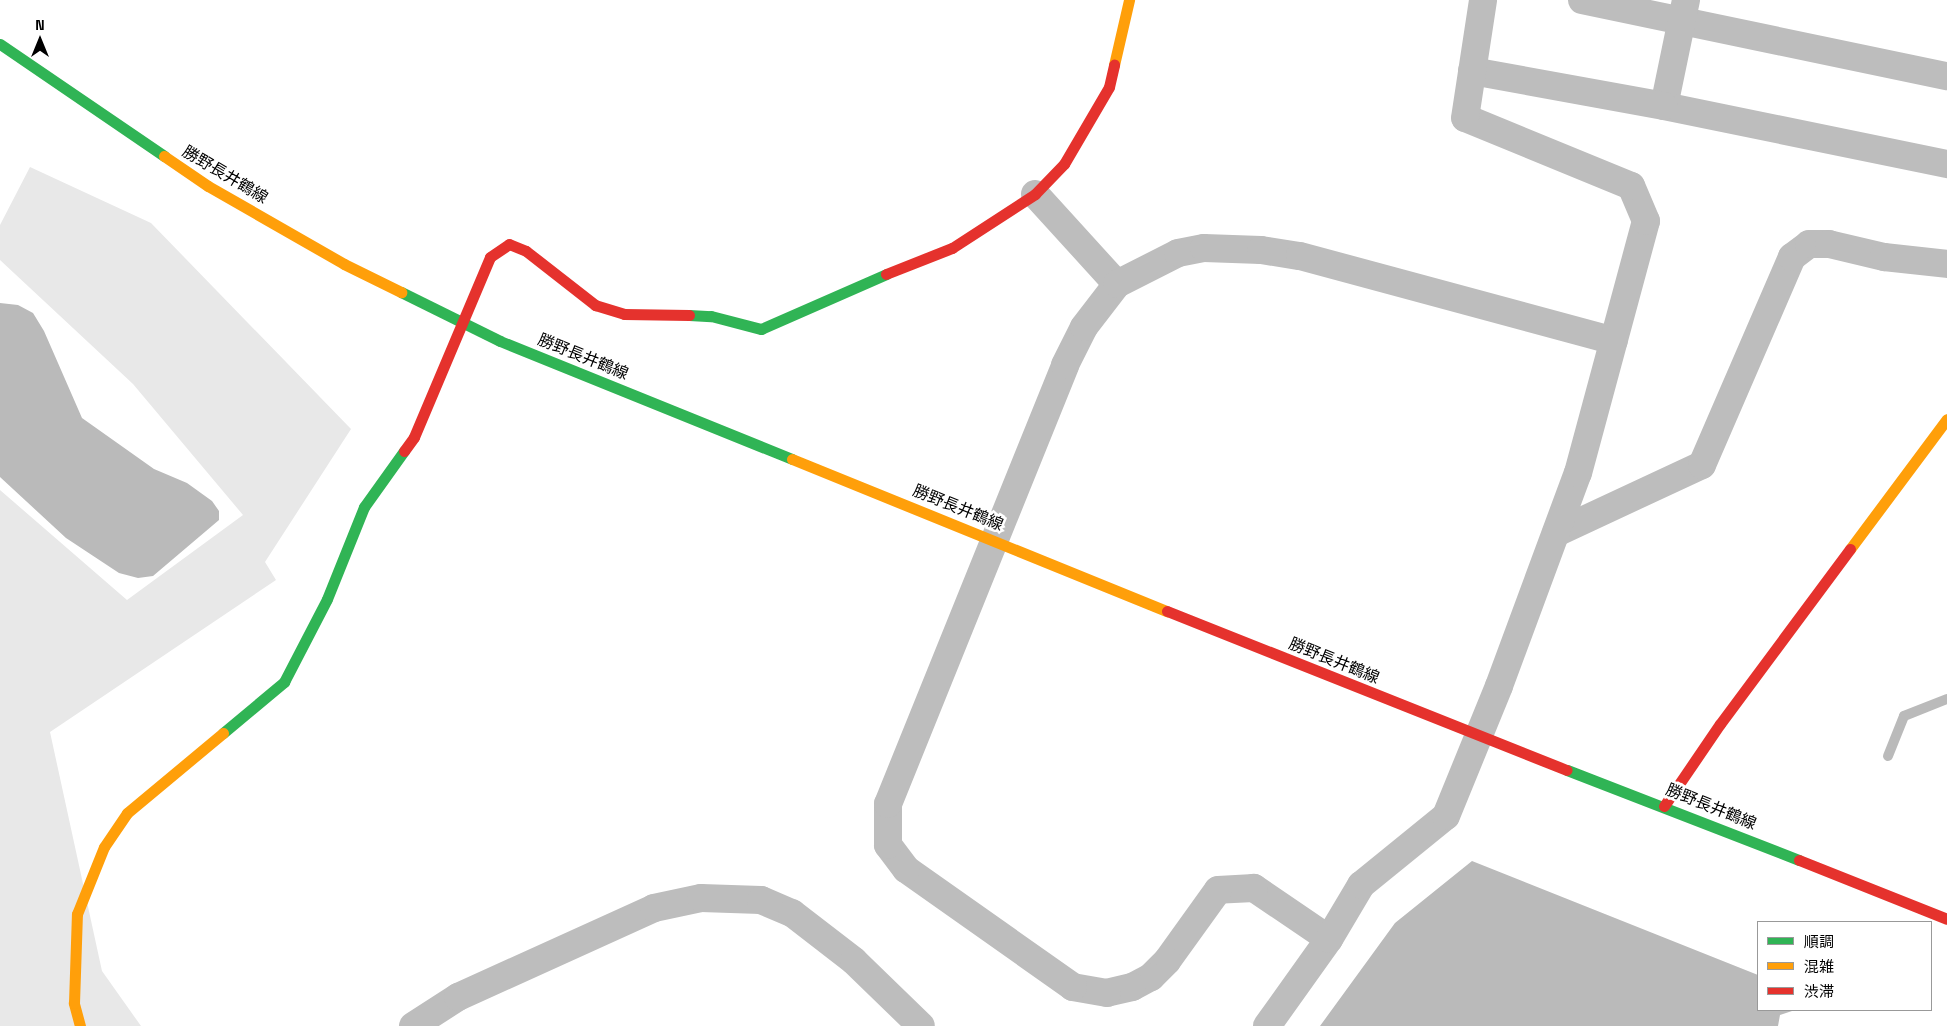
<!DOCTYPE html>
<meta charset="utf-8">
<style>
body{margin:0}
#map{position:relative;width:1947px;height:1026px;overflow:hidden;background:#fff;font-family:"Space Grotesk","Noto Sans JP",sans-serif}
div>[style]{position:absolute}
.green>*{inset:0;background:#e8e8e8}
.water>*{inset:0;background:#bababa}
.stream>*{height:10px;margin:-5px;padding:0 5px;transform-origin:5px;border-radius:5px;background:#bababa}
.street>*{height:28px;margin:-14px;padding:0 14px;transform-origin:14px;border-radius:14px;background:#bdbdbd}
.fast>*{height:11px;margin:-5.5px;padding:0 5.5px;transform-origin:5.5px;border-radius:5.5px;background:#30b455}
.slow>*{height:11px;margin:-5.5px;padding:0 5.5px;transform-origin:5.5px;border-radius:5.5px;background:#ff9f0a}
.jam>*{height:11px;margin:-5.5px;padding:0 5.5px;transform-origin:5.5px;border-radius:5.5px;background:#e5322d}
span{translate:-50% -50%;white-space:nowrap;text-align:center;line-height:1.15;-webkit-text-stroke:5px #fff;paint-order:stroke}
.street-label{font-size:16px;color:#000}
.legend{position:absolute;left:1757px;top:921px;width:175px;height:90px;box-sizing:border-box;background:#fff;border:1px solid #999;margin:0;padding:6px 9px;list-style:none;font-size:15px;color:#000}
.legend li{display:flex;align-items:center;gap:10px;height:25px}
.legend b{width:25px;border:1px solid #999}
.north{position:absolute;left:15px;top:15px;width:50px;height:50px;-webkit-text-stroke:4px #fff;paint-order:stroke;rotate:0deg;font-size:14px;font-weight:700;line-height:20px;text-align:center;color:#000}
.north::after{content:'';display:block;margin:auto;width:18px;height:22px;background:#000;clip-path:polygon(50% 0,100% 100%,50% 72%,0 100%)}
</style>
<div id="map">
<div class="green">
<i style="clip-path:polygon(30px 167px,151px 223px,351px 429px,265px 562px,276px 580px,50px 732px,102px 971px,141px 1026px,0 1026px,0 490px,127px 600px,243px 515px,133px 384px,0 260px,0 225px)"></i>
</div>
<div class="water">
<i style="clip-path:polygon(0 303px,18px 305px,33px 313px,44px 331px,82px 418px,154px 469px,187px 483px,212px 501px,219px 511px,219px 520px,153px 576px,138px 578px,119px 573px,66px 538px,0 477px)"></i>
<i style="clip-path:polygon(1472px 861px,1758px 975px,1758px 1010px,1795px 1010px,1780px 1015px,1778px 1026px,1320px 1026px,1395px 923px)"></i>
</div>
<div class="stream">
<i style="left:1888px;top:756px;width:43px;rotate:-68.2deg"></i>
<i style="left:1904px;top:716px;width:46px;rotate:-21.6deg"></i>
</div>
<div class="street">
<i style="left:1582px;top:0;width:373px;rotate:11.8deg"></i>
<i style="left:1686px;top:0;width:108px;rotate:101.7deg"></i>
<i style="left:1664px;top:106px;width:289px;rotate:11.6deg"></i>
<i style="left:1472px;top:71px;width:195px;rotate:10.3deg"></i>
<i style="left:1035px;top:194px;width:122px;rotate:47.7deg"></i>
<i style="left:1556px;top:533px;width:161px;rotate:-25deg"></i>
<i style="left:1702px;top:465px;width:227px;rotate:-66.6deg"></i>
<i style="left:1792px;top:257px;width:21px;rotate:-37deg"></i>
<i style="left:1809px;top:244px;width:20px"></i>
<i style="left:1829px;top:244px;width:57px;rotate:13.3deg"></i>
<i style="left:1884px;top:257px;width:63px;rotate:6.3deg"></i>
<i style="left:1329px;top:939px;width:91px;rotate:-145.8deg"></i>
<i style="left:1254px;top:888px;width:36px;rotate:177deg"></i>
<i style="left:1218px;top:890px;width:87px;rotate:125.7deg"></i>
<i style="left:1167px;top:961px;width:23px;rotate:135deg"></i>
<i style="left:1151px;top:977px;width:21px;rotate:152deg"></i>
<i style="left:1132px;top:987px;width:26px;rotate:167deg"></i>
<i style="left:1107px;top:993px;width:35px;rotate:-170deg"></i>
<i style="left:1073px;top:987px;width:204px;rotate:-144.8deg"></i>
<i style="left:906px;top:869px;width:30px;rotate:-127deg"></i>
<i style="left:888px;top:845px;width:41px;rotate:-90deg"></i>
<i style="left:888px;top:804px;width:473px;rotate:-68deg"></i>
<i style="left:1065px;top:365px;width:42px;rotate:-63.4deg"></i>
<i style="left:1084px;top:327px;width:54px;rotate:-52.5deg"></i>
<i style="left:1117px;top:284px;width:68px;rotate:-26.9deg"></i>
<i style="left:1178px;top:253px;width:26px;rotate:-11deg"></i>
<i style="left:1204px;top:248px;width:57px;rotate:2deg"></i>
<i style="left:1261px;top:250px;width:39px;rotate:9deg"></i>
<i style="left:1300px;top:256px;width:325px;rotate:15.1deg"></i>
<i style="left:413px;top:1026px;width:54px;rotate:-32.8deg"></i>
<i style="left:458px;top:997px;width:215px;rotate:-24.4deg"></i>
<i style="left:654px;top:908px;width:48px;rotate:-12deg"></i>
<i style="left:701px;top:898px;width:60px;rotate:1.9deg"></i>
<i style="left:761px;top:900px;width:34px;rotate:23deg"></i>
<i style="left:792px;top:913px;width:78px;rotate:37.7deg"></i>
<i style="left:854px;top:961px;width:93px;rotate:44.1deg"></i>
<i style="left:1267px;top:1026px;width:107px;rotate:-54.5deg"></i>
<i style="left:1329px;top:939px;width:63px;rotate:-59.3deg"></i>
<i style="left:1361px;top:885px;width:109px;rotate:-39.1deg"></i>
<i style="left:1446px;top:816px;width:140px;rotate:-67.8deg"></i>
<i style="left:1499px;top:686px;width:227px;rotate:-69.7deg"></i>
<i style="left:1578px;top:473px;width:261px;rotate:-74.9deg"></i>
<i style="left:1646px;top:221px;width:38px;rotate:-113deg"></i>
<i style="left:1631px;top:186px;width:179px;rotate:-157.7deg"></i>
<i style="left:1465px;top:118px;width:119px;rotate:-81.3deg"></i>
</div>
<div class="fast">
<i style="left:0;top:44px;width:199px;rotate:34.3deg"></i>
<i style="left:401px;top:292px;width:110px;rotate:26.3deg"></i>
<i style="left:500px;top:341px;width:315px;rotate:22deg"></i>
<i style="left:689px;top:315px;width:22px;rotate:3deg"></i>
<i style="left:711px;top:316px;width:52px;rotate:14.6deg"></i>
<i style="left:761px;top:329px;width:137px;rotate:-23.7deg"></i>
<i style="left:223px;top:733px;width:80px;rotate:-39.9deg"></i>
<i style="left:284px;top:682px;width:93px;rotate:-62.6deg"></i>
<i style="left:327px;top:599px;width:99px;rotate:-68.1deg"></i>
<i style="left:364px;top:507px;width:69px;rotate:-54.5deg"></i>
<i style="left:1567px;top:770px;width:249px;rotate:21.2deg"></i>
</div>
<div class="slow">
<i style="left:1114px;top:65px;width:67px;rotate:-77deg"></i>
<i style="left:164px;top:156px;width:53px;rotate:34.3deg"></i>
<i style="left:208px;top:186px;width:157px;rotate:29.8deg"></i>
<i style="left:344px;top:264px;width:64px;rotate:26.2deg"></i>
<i style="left:792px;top:459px;width:405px;rotate:22.1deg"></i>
<i style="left:1850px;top:549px;width:162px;rotate:-53.3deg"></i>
<i style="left:80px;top:1026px;width:24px;rotate:-105deg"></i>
<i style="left:74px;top:1003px;width:89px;rotate:-88.1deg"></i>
<i style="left:77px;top:914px;width:72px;rotate:-68.1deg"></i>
<i style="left:104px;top:847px;width:41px;rotate:-55.9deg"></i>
<i style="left:127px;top:813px;width:125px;rotate:-39.8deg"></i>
</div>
<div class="jam">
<i style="left:886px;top:274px;width:71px;rotate:-21.5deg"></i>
<i style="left:952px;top:248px;width:99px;rotate:-33deg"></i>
<i style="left:1035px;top:194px;width:42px;rotate:-46deg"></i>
<i style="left:1064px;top:164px;width:89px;rotate:-59.7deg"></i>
<i style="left:1109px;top:87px;width:23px;rotate:-77deg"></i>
<i style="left:404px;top:451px;width:17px;rotate:-54deg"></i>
<i style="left:414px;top:437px;width:195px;rotate:-67.1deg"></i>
<i style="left:490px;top:257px;width:23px;rotate:-34deg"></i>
<i style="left:509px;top:244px;width:18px;rotate:22deg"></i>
<i style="left:526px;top:251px;width:88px;rotate:38deg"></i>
<i style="left:595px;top:305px;width:30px;rotate:17deg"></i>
<i style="left:624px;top:314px;width:65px;rotate:0.9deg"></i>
<i style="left:1167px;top:611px;width:430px;rotate:21.7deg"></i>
<i style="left:1664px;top:806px;width:99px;rotate:-55.7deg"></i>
<i style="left:1720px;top:724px;width:218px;rotate:-53.4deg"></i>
<i style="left:1799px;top:860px;width:159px;rotate:21.7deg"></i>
</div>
<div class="street-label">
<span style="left:225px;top:175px;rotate:31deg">勝野長井鶴線</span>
<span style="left:583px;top:357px;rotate:22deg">勝野長井鶴線</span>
<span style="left:958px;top:508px;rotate:22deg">勝野長井鶴線</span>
<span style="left:1334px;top:661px;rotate:22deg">勝野長井鶴線</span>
<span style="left:1711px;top:807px;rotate:22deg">勝野長井鶴線</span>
</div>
<ul class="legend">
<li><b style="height:6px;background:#30b455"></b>順調</li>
<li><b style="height:6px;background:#ff9f0a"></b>混雑</li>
<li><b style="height:6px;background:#e5322d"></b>渋滞</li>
</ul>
<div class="north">N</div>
</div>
